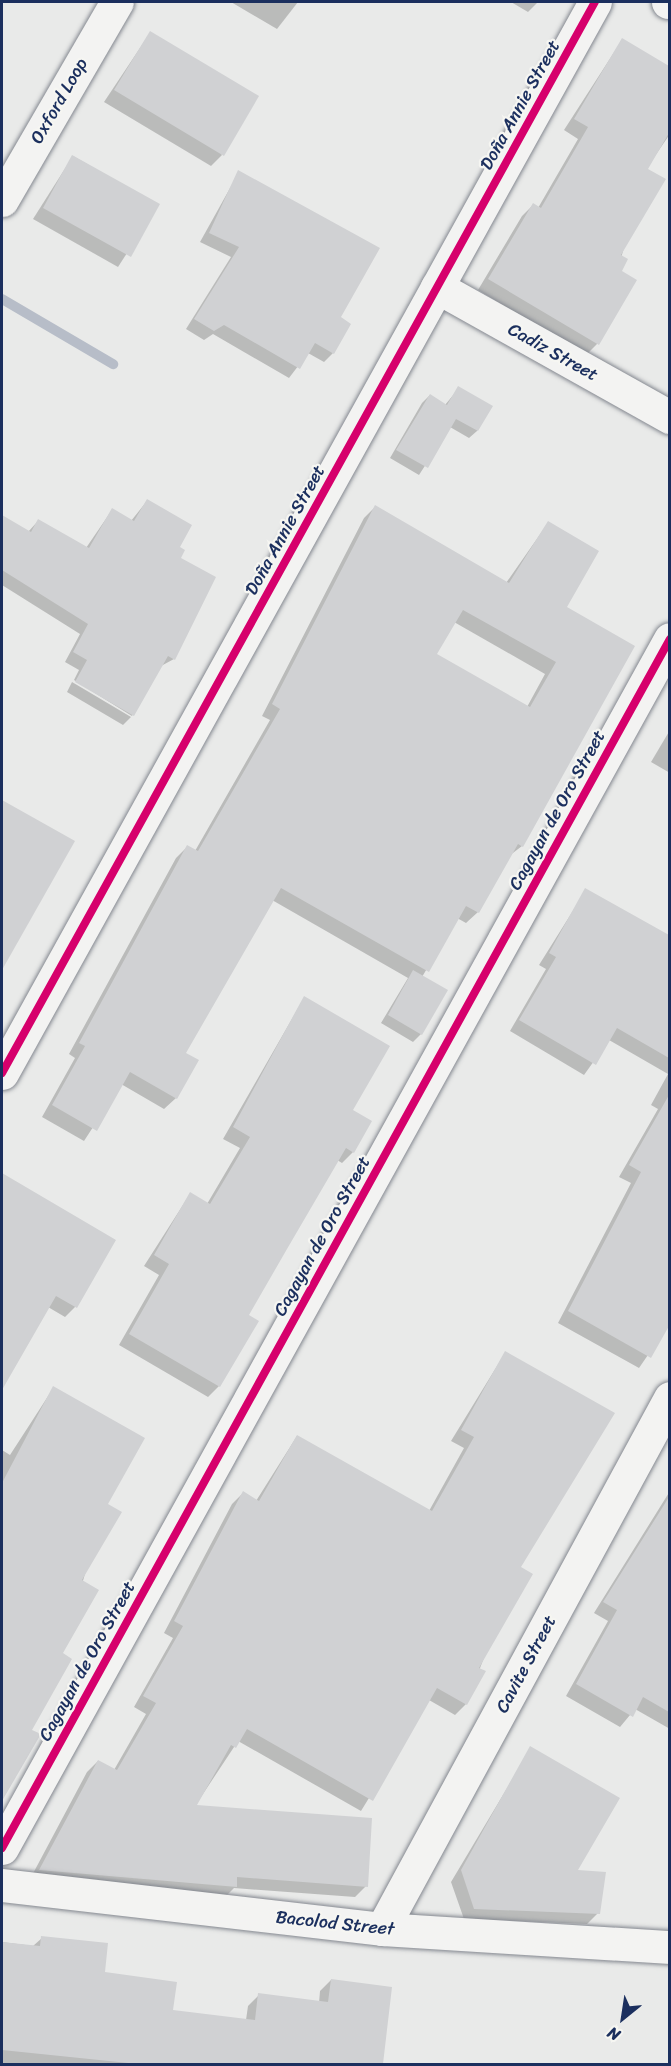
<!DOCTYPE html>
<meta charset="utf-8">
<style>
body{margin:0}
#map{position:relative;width:671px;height:2066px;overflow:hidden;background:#e9eae9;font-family:Sriracha,sans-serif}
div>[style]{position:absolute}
.shadow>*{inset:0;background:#0003}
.stream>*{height:10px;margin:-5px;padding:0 5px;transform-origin:5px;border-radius:5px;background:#b7bdc8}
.building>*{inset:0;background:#d0d1d3}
.roads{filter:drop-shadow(0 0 2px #848890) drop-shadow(0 0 2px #848890)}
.street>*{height:33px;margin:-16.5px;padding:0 16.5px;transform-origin:16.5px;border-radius:16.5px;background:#f3f3f2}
.cycleway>*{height:8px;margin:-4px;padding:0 4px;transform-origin:4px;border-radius:4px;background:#d6006c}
span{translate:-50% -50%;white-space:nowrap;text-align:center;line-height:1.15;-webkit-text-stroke:4.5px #f6f6f2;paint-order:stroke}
.street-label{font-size:18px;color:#1b2f5e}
.frame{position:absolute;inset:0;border:3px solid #1b2f5e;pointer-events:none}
.north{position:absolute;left:593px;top:1988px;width:60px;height:60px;-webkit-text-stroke:4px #f6f6f2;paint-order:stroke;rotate:210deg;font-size:16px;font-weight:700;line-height:24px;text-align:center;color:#1b2f5e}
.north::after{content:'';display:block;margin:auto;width:21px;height:27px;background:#1b2f5e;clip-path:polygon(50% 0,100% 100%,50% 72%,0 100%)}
</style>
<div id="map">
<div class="shadow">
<i style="clip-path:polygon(231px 2px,298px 2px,277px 29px)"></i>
<i style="clip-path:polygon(511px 2px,538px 2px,528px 12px)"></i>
<i style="clip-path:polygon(150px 33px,222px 155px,211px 166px,104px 102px)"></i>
<i style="clip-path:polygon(622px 40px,670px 69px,670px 134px,646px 169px,597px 344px,586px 355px,478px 290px,522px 216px,533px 205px,538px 208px,578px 139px,564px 130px)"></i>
<i style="clip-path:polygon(73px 156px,158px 205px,118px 267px,33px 219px)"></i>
<i style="clip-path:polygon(239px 172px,339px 318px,333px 353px,324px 362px,308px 353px,289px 378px,213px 334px,204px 340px,186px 329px,231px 257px,200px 242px)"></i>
<i style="clip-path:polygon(459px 388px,491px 407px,477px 431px,469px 438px,450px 427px,419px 475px,390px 458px,422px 403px,430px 395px,445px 405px)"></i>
<i style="clip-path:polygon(147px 501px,178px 548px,174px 659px,161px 666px,132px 716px,74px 680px,79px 670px,65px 662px,80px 634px,2px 585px,2px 517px,28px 532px,38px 521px,86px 548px,112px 510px,131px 521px)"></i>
<i style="clip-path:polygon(evenodd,375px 507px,506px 583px,548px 523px,565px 608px,633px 647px,522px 846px,509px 856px,478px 912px,466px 923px,457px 918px,422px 977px,421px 1034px,413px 1042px,381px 1023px,408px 978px,272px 900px,184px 1053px,176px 1098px,164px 1109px,121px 1084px,84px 1141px,42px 1117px,75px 1058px,69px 1054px,176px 858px,187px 847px,195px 851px,270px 720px,262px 716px,364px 518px,375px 507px,454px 622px,545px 674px,527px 707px,435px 655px,454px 622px)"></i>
<i style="clip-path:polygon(72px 682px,131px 717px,123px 725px,67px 692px)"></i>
<i style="clip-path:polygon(670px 730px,670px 773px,651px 762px)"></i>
<i style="clip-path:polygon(2px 801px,73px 842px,2px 958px)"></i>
<i style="clip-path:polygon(586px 890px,670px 939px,670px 1280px,664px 1291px,670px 1294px,670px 1323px,639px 1368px,558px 1323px,631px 1183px,619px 1177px,658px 1109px,651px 1105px,668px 1074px,609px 1040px,584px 1075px,510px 1031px,546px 969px,539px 965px)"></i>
<i style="clip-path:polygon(304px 998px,351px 1111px,353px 1152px,342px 1163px,337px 1160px,247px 1316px,219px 1386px,208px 1397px,119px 1345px,159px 1275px,144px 1266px,190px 1194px,207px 1204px,240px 1148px,223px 1139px)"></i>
<i style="clip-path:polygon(2px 1175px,114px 1240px,75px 1307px,65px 1317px,48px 1307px,6px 1372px)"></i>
<i style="clip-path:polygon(505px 1353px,519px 1568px,466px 1704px,455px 1715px,429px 1700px,361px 1811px,238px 1741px,195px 1806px,366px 1886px,355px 1897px,234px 1888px,225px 1897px,29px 1881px,87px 1772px,98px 1761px,114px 1770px,146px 1714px,134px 1707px,173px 1638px,164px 1633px,232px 1504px,243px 1493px,256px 1501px,297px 1436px,429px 1511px,464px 1448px,451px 1441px)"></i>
<i style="clip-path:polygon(54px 1387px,106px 1504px,61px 1654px,30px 1730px,39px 1735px,2px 1798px,2px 1450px,10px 1455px)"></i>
<i style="clip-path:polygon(670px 1491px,670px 1729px,635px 1709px,620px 1727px,566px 1696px,608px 1621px,594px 1613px)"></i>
<i style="clip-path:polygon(531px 1748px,576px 1872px,598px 1913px,587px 1924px,464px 1919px,451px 1882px)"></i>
<i style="clip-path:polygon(42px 1938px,172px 2011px,246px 2020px,248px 2006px,259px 1995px,319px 2003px,320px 1991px,331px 1980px,391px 1988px,381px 2064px,2px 2064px,2px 1942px,33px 1946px)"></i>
</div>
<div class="stream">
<i style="left:2px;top:299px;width:129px;rotate:30.4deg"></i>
</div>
<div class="building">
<i style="clip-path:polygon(150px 31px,259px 96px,224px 156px,114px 90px)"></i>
<i style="clip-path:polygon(622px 38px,669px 66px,669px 133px,648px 169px,666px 179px,621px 255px,628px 259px,622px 271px,637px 280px,599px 345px,488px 279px,533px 203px,541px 208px,588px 127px,574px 119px)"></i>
<i style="clip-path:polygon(72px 155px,160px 204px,131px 257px,43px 208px)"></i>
<i style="clip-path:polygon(238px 170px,380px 248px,341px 317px,351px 324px,334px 354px,315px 343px,300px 369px,224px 325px,214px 331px,194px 319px,239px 247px,209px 233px)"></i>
<i style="clip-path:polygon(458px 386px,493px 406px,478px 431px,456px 419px,428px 468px,396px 450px,430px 394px,447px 405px)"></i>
<i style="clip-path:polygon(147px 499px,192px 525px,180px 547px,185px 550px,181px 558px,216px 577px,175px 660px,168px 656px,134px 716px,75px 682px,87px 660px,73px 652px,88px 624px,2px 570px,2px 515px,31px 532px,38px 519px,89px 548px,112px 508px,134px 521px)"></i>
<i style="clip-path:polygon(evenodd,375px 505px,509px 583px,548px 521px,599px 551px,567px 607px,635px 646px,523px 847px,518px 844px,479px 913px,466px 906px,429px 972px,281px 888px,186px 1053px,199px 1060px,177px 1099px,130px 1072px,97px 1131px,52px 1105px,85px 1046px,79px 1043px,187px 845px,198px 851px,280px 709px,272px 704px,375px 505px,463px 610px,556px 662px,530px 707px,437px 654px,463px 610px)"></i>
<i style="clip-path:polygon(2px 800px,75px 841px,2px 970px)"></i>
<i style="clip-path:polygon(585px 888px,669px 935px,669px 1058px,617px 1028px,596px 1065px,519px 1020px,556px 957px,549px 953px)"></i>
<i style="clip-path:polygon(413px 970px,448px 990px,422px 1035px,388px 1015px)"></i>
<i style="clip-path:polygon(304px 996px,390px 1046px,353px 1110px,372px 1121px,354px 1153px,346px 1148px,287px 1249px,249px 1315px,259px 1321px,220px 1387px,129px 1334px,169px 1264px,154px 1255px,190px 1192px,210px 1204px,250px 1137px,233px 1127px)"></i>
<i style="clip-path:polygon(669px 1095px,669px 1326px,651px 1358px,568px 1311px,641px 1172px,629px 1165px)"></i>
<i style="clip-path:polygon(2px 1173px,116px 1240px,77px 1308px,56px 1296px,2px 1390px)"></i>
<i style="clip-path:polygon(505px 1351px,615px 1413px,521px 1567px,533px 1574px,479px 1668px,486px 1671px,467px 1705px,437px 1688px,373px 1801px,247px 1729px,236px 1748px,231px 1745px,197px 1805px,372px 1818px,368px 1887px,237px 1877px,237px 1887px,39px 1870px,98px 1760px,117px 1770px,156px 1703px,143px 1696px,183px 1626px,174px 1621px,243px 1491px,259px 1501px,297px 1435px,432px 1511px,474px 1437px,461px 1430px)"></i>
<i style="clip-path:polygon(53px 1386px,145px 1438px,108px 1504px,122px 1512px,82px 1580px,99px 1590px,63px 1653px,72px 1659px,32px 1730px,41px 1734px,2px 1801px,2px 1483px)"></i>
<i style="clip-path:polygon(669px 1497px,669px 1712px,643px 1697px,633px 1717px,576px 1684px,617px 1610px,603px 1602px)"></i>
<i style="clip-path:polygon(530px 1746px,620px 1798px,578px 1870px,606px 1872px,600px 1914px,474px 1909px,461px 1870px)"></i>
<i style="clip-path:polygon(41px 1936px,108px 1943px,105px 1972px,177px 1982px,173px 2010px,255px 2020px,258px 1993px,328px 2002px,331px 1979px,392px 1987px,383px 2064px,138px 2064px,2px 2050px,2px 1942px,40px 1946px)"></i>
</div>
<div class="roads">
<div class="street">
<i style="left:668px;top:2px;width:2px"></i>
<i style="left:2px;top:200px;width:229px;rotate:-59.9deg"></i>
<i style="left:437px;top:287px;width:267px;rotate:29.2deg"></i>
<i style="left:2px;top:1073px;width:1224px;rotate:-61.03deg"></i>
<i style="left:2px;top:1848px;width:1381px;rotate:-61.08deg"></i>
<i style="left:2px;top:1885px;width:383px;rotate:6.6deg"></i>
<i style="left:382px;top:1929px;width:289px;rotate:3.6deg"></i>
<i style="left:382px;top:1929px;width:604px;rotate:-61.53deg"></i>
</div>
</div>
<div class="cycleway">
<i style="left:2px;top:1073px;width:1224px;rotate:-61.03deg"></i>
<i style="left:2px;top:1848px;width:1381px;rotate:-61.08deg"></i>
</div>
<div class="street-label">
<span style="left:59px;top:101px;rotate:-60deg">Oxford Loop</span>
<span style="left:520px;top:105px;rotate:-61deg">Doña Annie Street</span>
<span style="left:553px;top:352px;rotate:29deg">Cadiz Street</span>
<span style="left:285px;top:530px;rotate:-61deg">Doña Annie Street</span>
<span style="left:557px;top:810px;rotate:-61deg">Cagayan de Oro Street</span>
<span style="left:322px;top:1236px;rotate:-61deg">Cagayan de Oro Street</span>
<span style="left:87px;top:1661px;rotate:-61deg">Cagayan de Oro Street</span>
<span style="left:526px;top:1664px;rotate:-62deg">Cavite Street</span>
<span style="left:335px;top:1923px;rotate:6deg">Bacolod Street</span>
</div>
<div class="frame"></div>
<div class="north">N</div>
</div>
